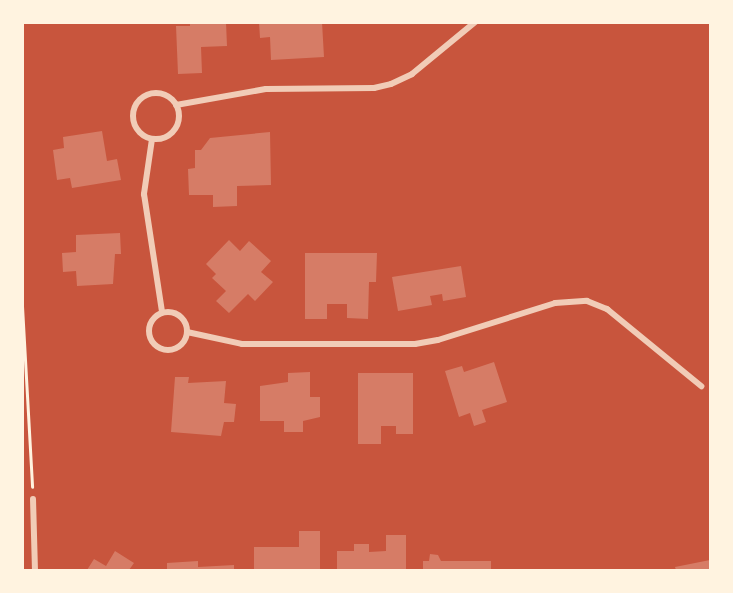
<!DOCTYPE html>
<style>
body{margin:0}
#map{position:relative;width:733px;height:593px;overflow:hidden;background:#c8553d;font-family:Overpass,sans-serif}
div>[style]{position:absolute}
.building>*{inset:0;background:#d67c66}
.path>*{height:3px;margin:-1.5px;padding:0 1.5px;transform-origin:1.5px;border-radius:1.5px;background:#fff3e0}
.minor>*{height:6px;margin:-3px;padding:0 3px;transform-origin:3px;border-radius:3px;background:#f1ccb7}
.minor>.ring{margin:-3px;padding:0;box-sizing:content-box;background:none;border:6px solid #f1ccb7;border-radius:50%}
span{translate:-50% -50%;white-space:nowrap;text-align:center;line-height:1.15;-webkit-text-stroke:6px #fff3e0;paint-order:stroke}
.frame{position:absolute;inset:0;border:24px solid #fff3e0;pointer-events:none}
</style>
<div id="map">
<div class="building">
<i style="clip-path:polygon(190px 22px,226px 22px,227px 46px,201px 47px,202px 73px,178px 74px,176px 26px,190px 26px)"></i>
<i style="clip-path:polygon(259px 22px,322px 22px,324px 57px,271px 60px,270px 37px,260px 38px)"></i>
<i style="clip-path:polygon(102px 131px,107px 161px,117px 159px,121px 180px,72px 188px,70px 178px,57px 180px,53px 150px,64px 148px,63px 137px)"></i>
<i style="clip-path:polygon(270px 132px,271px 185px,237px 186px,237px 206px,213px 207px,213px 195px,189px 195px,188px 169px,195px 168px,195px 150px,201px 150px,210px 138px)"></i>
<i style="clip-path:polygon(120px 233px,121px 254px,115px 254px,113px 284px,77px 286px,76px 271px,63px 272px,62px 253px,76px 252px,76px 235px)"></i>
<i style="clip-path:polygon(229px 240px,240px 251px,249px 241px,271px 261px,261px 272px,273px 282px,255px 301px,248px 294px,229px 313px,216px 301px,226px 291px,212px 278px,216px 274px,206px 264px)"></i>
<i style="clip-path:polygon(305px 253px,377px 253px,376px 282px,369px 282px,368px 319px,347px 318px,347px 304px,327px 304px,327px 319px,305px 319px)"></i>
<i style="clip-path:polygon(461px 266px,466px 297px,443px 301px,442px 294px,430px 296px,432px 305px,398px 311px,392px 277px)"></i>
<i style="clip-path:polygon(494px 362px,507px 402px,482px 410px,486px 422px,474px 426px,470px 413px,459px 417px,445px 371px,462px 366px,464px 372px)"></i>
<i style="clip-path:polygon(310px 372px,310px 397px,320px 397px,320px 417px,303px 421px,303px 432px,284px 432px,284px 421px,260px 421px,260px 386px,288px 382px,288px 373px)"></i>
<i style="clip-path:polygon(358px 373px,413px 373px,413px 434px,396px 434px,396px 426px,381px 426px,381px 444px,358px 444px)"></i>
<i style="clip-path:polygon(175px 377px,189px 377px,188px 383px,226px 381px,224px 403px,236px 404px,234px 422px,224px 422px,221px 436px,171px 432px)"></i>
<i style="clip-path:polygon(299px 531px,320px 531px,320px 570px,254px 570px,254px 547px,299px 547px)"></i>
<i style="clip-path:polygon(386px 535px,406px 535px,406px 570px,337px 570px,337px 551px,354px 551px,354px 544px,369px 544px,369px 552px,386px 551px)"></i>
<i style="clip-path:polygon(115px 551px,134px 563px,129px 570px,87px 570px,94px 559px,106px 566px)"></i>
<i style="clip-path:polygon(430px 554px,438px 555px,441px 561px,491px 561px,491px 570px,423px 570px,423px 561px,429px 561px)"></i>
<i style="clip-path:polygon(710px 560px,710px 570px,676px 570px,675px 567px)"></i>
<i style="clip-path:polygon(198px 561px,198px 567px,234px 565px,234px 570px,167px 570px,167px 563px)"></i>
</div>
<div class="path">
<i style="left:22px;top:306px;width:181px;rotate:86.8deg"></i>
</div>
<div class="minor">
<i class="ring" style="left:133px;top:93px;width:40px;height:40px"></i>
<i style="left:176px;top:105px;width:91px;rotate:-10.1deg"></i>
<i style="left:266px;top:89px;width:108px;rotate:-0.5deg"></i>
<i style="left:374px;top:88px;width:17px;rotate:-13deg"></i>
<i style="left:391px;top:84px;width:23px;rotate:-25deg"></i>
<i style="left:412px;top:74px;width:82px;rotate:-39.5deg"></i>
<i style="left:152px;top:139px;width:56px;rotate:98.3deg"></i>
<i style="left:144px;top:194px;width:119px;rotate:81.3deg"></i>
<i class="ring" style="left:149px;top:312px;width:32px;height:32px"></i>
<i style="left:187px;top:332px;width:56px;rotate:12.3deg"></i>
<i style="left:242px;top:344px;width:173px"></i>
<i style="left:415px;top:344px;width:23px;rotate:-10deg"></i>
<i style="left:438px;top:340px;width:123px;rotate:-17.5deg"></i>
<i style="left:555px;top:303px;width:32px;rotate:-4deg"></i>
<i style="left:587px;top:301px;width:22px;rotate:22deg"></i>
<i style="left:607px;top:309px;width:122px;rotate:39.3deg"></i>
<i style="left:33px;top:499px;width:71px;rotate:88.4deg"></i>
</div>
<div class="frame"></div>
</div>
